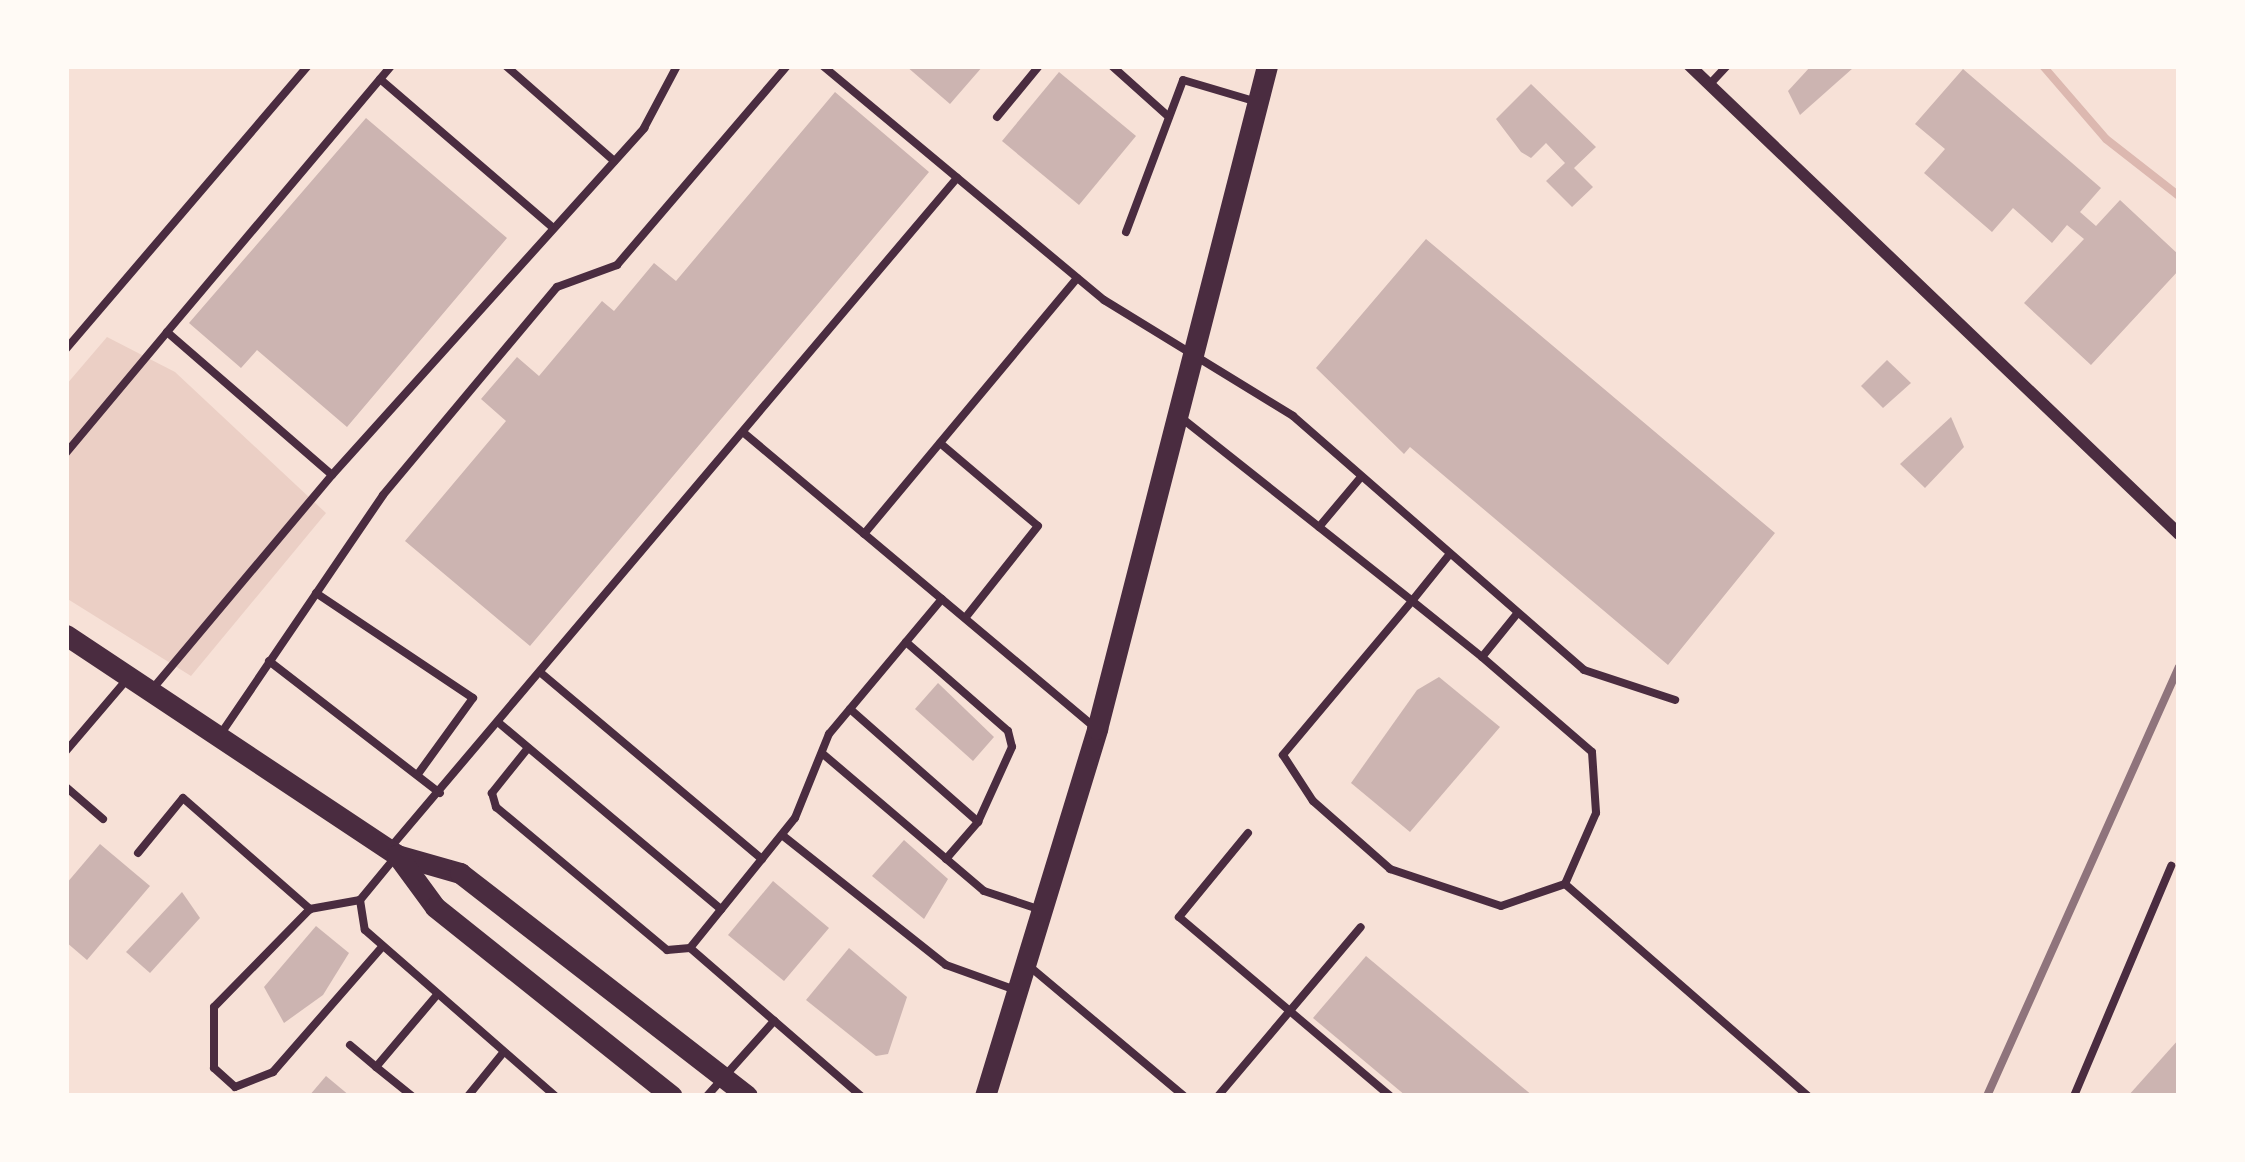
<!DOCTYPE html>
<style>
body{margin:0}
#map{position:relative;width:2245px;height:1162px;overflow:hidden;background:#f7e1d7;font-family:"Public Sans",sans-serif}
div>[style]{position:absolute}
.green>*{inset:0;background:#ebcfc5}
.stream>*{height:8px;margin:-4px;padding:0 4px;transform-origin:4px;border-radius:4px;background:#dcb8b0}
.building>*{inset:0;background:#ccb4b1}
.service>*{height:8px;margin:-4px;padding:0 4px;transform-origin:4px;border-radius:4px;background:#4a2c40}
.minor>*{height:12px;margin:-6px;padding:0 6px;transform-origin:6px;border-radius:6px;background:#4a2c40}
.secondary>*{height:21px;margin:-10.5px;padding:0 10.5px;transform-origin:10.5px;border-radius:10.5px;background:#4a2c40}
.rail>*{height:8px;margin:-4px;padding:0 4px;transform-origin:4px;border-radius:4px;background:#8f747c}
span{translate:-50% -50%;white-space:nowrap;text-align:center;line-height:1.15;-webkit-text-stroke:9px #fffaf5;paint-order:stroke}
.frame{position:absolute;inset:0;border:69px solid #fffaf5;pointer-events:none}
</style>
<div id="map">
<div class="green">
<i style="clip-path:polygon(107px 337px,175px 372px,326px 513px,191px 676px,66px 598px,66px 385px)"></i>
</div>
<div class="stream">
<i style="left:2043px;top:66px;width:96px;rotate:49.2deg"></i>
<i style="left:2106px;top:139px;width:93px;rotate:38deg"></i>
</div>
<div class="building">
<i style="clip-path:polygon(906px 66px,983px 66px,950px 104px)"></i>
<i style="clip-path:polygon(1811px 66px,1853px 68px,1800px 115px,1788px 91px)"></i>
<i style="clip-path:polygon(1963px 69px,2101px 188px,2080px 212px,2096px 226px,2120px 200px,2179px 255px,2179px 270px,2091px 365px,2024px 303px,2084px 239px,2067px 225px,2052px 243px,2013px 208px,1992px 232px,1924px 173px,1945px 149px,1915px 124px)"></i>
<i style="clip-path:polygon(1059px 72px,1136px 136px,1079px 205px,1002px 141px)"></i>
<i style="clip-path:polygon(1531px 84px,1596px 147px,1574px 168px,1593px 187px,1572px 207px,1546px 181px,1565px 163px,1546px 143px,1531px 158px,1521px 152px,1496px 119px)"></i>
<i style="clip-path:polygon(835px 92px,929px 172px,530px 646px,405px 541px,506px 421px,481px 399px,517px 357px,539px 376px,602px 301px,614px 311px,654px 263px,676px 281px)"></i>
<i style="clip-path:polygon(366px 118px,507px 238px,347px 427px,257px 350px,241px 368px,189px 323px)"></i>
<i style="clip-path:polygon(1426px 239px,1775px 533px,1668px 665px,1410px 447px,1404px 454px,1316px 368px)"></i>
<i style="clip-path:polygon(1887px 360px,1911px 383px,1883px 408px,1861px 386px)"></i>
<i style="clip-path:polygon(1951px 417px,1964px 447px,1925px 488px,1900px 464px)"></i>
<i style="clip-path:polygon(1439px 677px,1500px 727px,1410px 832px,1351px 783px,1417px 690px)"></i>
<i style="clip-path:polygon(938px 683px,994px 737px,973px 761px,915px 709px)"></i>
<i style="clip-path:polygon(904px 840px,948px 879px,924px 919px,872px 876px)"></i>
<i style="clip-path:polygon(100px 844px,150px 886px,87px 960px,66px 942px,66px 884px)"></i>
<i style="clip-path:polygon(773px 881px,829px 928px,784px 981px,728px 935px)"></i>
<i style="clip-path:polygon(182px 892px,200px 918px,150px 973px,126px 952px)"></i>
<i style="clip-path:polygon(316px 926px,349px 953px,323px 995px,284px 1023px,264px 987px)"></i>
<i style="clip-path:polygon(849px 948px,907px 997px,888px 1054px,876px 1056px,806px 1000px)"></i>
<i style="clip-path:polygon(1366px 956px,1533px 1096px,1406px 1096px,1313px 1018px)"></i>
<i style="clip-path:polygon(2179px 1039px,2179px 1096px,2128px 1096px)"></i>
<i style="clip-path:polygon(326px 1076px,350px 1096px,309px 1096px)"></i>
</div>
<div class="service">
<i style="left:506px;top:66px;width:144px;rotate:41.3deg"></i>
<i style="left:823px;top:66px;width:366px;rotate:39.8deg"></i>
<i style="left:1104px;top:300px;width:222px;rotate:31.5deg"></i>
<i style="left:1293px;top:416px;width:386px;rotate:41.1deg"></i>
<i style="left:1584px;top:670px;width:96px;rotate:18.2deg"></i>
<i style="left:1112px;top:66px;width:76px;rotate:41.8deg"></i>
<i style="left:380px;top:79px;width:227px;rotate:40.7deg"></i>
<i style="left:1709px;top:85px;width:26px;rotate:-47deg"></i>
<i style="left:997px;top:117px;width:66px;rotate:-50.5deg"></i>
<i style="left:1126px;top:232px;width:162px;rotate:-69.4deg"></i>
<i style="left:1183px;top:80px;width:74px;rotate:16.5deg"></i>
<i style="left:167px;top:332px;width:348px;rotate:-49.9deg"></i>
<i style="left:66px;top:349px;width:372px;rotate:-49.5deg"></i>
<i style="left:1179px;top:416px;width:298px;rotate:38.4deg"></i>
<i style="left:1412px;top:601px;width:59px;rotate:-51.2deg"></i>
<i style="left:744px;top:433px;width:454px;rotate:40deg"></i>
<i style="left:940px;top:443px;width:128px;rotate:40.3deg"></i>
<i style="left:1038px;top:526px;width:117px;rotate:128.4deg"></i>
<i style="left:66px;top:453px;width:158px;rotate:-50.1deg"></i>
<i style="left:167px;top:332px;width:218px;rotate:40.9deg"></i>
<i style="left:332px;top:475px;width:277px;rotate:130deg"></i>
<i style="left:332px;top:475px;width:467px;rotate:-48deg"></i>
<i style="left:644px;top:128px;width:70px;rotate:-62deg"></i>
<i style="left:1319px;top:527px;width:65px;rotate:-50deg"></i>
<i style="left:864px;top:534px;width:333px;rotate:-50.2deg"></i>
<i style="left:316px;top:593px;width:189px;rotate:33.8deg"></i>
<i style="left:473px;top:698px;width:94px;rotate:125.9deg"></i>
<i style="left:1516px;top:615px;width:54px;rotate:129deg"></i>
<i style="left:1482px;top:657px;width:145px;rotate:40.8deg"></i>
<i style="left:1592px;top:752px;width:61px;rotate:86.2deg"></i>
<i style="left:1596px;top:813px;width:77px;rotate:113.6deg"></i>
<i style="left:906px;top:642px;width:135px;rotate:41.1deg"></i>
<i style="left:1008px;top:731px;width:16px;rotate:76deg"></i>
<i style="left:1012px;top:747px;width:82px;rotate:114.4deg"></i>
<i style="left:1482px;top:657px;width:90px;rotate:-141.3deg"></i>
<i style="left:1412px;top:601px;width:201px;rotate:130deg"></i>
<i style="left:1283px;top:755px;width:55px;rotate:56.9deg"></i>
<i style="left:1313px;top:801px;width:103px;rotate:41.4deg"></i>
<i style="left:1390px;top:869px;width:117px;rotate:18.4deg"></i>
<i style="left:1501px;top:906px;width:68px;rotate:-19deg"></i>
<i style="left:1565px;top:884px;width:322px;rotate:41.1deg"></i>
<i style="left:269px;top:661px;width:216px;rotate:37.7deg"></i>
<i style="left:541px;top:673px;width:289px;rotate:40.1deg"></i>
<i style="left:850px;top:709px;width:171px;rotate:41.4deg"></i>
<i style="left:978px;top:822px;width:49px;rotate:130.9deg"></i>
<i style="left:499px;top:723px;width:290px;rotate:40deg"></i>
<i style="left:220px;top:735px;width:290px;rotate:-55.8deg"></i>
<i style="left:383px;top:495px;width:271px;rotate:-50.1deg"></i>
<i style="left:557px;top:287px;width:64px;rotate:-20.1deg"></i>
<i style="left:617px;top:265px;width:262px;rotate:-49.5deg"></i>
<i style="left:528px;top:748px;width:58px;rotate:128.7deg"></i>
<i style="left:492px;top:793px;width:15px;rotate:74deg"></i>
<i style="left:496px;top:807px;width:223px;rotate:39.9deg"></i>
<i style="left:667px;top:950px;width:23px;rotate:-5deg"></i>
<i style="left:66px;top:751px;width:97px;rotate:-49.6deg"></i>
<i style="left:823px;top:754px;width:211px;rotate:40.4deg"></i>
<i style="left:984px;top:891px;width:57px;rotate:18.4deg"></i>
<i style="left:66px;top:787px;width:49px;rotate:40.9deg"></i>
<i style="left:1248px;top:833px;width:109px;rotate:129.4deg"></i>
<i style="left:1179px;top:917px;width:277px;rotate:40.3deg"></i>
<i style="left:782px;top:835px;width:209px;rotate:38.4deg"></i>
<i style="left:946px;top:965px;width:71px;rotate:19.7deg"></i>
<i style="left:390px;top:848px;width:878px;rotate:-49.76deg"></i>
<i style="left:138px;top:853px;width:71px;rotate:-50.7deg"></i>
<i style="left:183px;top:798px;width:169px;rotate:41.2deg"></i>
<i style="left:393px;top:860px;width:52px;rotate:129.5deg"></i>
<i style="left:360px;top:900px;width:30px;rotate:81deg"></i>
<i style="left:365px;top:930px;width:252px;rotate:41.1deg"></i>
<i style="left:360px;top:900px;width:51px;rotate:169.8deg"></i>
<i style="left:310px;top:909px;width:137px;rotate:134.4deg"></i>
<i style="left:214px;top:1007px;width:61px;rotate:90deg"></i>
<i style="left:214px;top:1068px;width:28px;rotate:42deg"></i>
<i style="left:235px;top:1087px;width:41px;rotate:-21.5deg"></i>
<i style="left:273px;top:1072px;width:166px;rotate:-48.9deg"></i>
<i style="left:1029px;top:966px;width:202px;rotate:40deg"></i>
<i style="left:350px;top:1045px;width:34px;rotate:40deg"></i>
<i style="left:412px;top:1096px;width:46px;rotate:-141.1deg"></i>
<i style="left:376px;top:1067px;width:93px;rotate:-49.8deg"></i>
<i style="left:468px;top:1096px;width:55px;rotate:-50.9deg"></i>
<i style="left:707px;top:1096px;width:101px;rotate:-48.2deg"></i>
<i style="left:861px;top:1096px;width:226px;rotate:-139.1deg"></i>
<i style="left:690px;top:948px;width:167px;rotate:-51.1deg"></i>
<i style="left:795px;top:818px;width:91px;rotate:-68deg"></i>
<i style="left:829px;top:734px;width:176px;rotate:-50.1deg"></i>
<i style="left:1218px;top:1096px;width:221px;rotate:-49.8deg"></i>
<i style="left:2074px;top:1096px;width:250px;rotate:-67.1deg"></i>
</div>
<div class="minor">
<i style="left:1690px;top:66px;width:677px;rotate:43.74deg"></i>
</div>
<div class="secondary">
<i style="left:66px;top:635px;width:397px;rotate:33.6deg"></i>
<i style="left:397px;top:855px;width:66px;rotate:15.9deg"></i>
<i style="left:460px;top:873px;width:363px;rotate:37.8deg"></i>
<i style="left:397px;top:855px;width:64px;rotate:53.8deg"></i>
<i style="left:435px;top:907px;width:303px;rotate:38.6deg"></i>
<i style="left:985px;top:1096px;width:384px;rotate:-73deg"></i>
<i style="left:1097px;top:729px;width:684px;rotate:-75.62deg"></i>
</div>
<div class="rail">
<i style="left:1987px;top:1096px;width:470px;rotate:-65.9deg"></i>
</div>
<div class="frame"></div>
</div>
